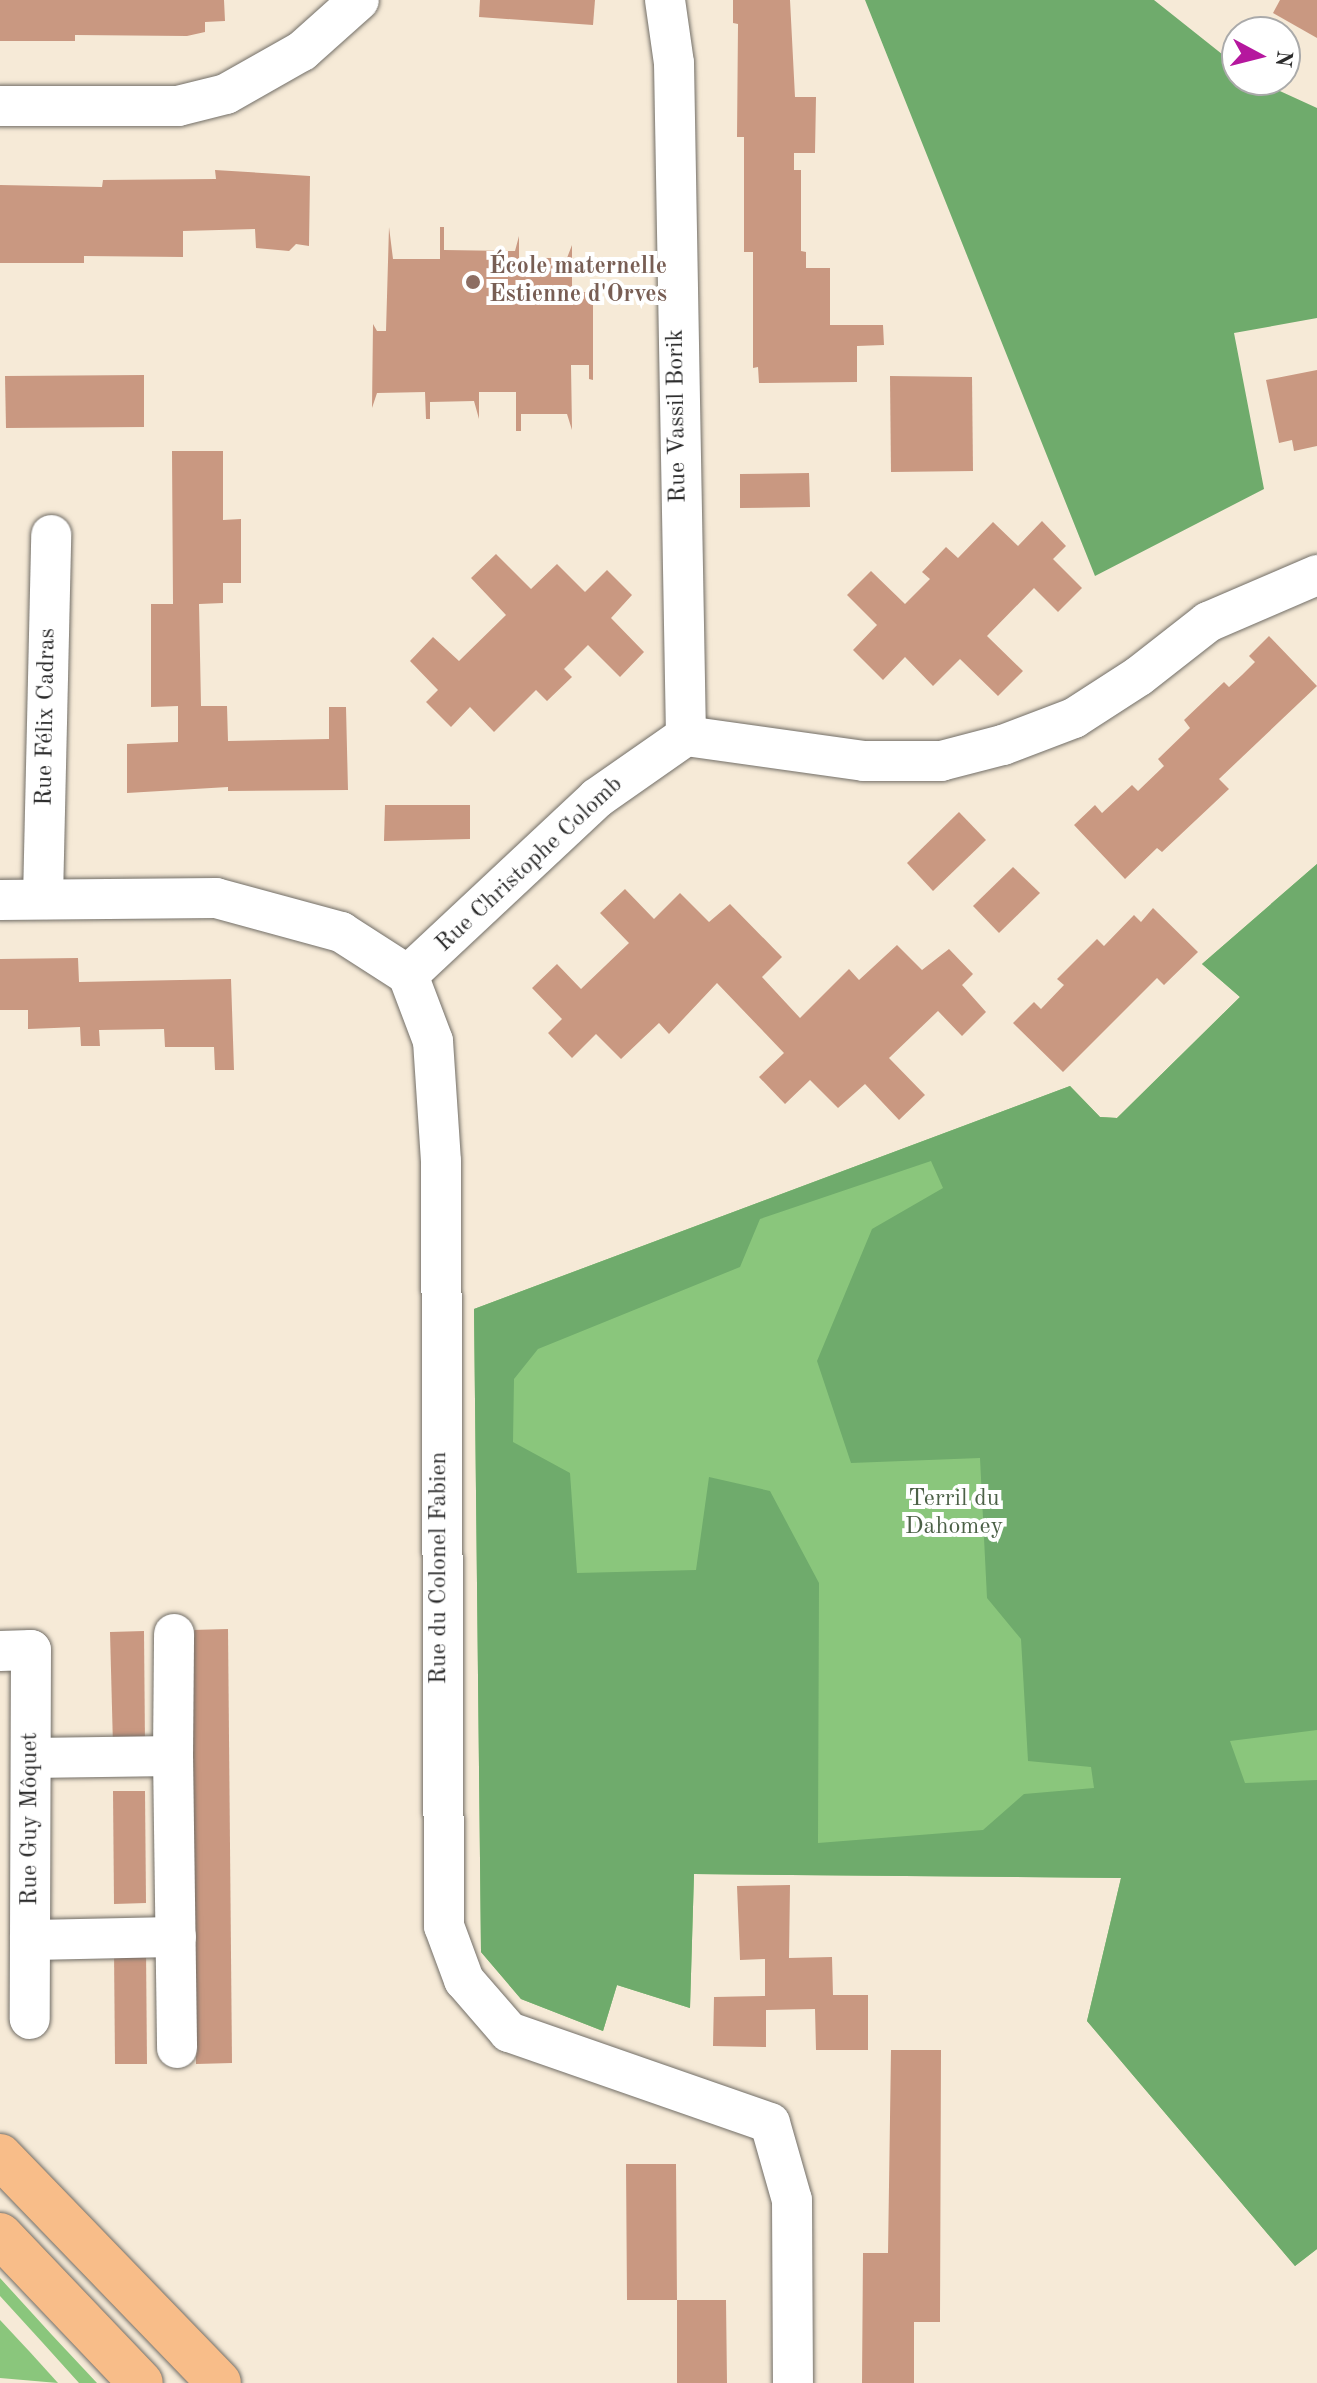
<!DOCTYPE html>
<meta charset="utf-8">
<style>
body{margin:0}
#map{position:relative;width:1317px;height:2383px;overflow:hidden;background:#f6ead7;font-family:"Old Standard TT",serif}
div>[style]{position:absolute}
.green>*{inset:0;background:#8ac67c}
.forest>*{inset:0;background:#6fab6c}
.building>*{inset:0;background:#c99881}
.roads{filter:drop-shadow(0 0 2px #726e67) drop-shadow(0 0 2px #726e67)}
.minor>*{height:40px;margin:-20px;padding:0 20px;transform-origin:20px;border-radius:20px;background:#fff}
.major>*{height:44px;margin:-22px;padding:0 22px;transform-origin:22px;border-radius:22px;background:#f8bd89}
.dots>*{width:22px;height:22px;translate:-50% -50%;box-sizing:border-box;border:4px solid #fff;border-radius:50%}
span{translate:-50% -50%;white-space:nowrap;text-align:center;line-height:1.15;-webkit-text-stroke:8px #fff;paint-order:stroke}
.education-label{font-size:24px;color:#785e54;font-weight:700}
.left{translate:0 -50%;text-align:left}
.street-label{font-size:24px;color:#2b2b2b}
.park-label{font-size:24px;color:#4c6147}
.north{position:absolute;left:1221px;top:16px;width:80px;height:80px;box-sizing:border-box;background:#fff;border:2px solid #aaa;border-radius:50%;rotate:97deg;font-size:22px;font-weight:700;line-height:32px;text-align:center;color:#2b2b2b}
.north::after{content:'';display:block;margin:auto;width:28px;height:36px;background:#b5179e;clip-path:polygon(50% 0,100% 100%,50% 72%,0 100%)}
</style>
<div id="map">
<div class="green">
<i style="clip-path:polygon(1317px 864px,1317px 2249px,1295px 2266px,1087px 2021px,1121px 1878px,694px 1874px,690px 2008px,617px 1985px,603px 2031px,521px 1999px,481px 1952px,474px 1309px,1070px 1086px,1100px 1117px,1117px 1118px,1240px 997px,1202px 964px)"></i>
<i style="clip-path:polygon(0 2278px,52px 2335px,97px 2383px,79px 2383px,42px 2342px,0 2296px)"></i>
<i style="clip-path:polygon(0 2320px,29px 2351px,58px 2383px,0 2378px)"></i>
</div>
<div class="forest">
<i style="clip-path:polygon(865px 0,1154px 0,1237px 66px,1237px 80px,1256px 80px,1317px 108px,1317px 318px,1234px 333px,1264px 489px,1095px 576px)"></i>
<i style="clip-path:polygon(evenodd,1317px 864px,1317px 1730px,1230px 1741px,1245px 1783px,1317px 1780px,1317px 2249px,1295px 2266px,1087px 2021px,1121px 1878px,694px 1874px,690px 2008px,617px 1985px,603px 2031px,521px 1999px,481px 1952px,474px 1309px,1070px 1086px,1100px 1117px,1117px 1118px,1240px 997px,1202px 964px,1317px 864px,931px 1161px,943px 1188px,872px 1229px,817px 1361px,851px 1463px,980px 1458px,987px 1598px,1021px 1639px,1028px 1761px,1091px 1767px,1094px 1788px,1024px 1794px,983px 1830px,818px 1843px,819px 1583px,770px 1491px,709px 1477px,696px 1570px,577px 1573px,570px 1473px,513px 1442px,514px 1379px,538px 1349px,740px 1267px,760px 1219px,931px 1161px)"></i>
</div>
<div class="building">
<i style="clip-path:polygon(0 0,224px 0,225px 21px,205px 22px,205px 32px,187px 36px,75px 35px,75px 41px,0 41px)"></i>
<i style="clip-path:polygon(480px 0,595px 0,593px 25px,479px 17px)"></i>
<i style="clip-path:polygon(733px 0,790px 0,795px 97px,816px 97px,815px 153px,794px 153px,794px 170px,801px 170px,801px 251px,806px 252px,806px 268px,830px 268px,830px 325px,883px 325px,884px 345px,857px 346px,857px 382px,759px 383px,758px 367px,753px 368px,753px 252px,744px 252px,744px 137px,737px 137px,738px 24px,733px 23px)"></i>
<i style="clip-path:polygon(1280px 0,1317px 0,1317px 38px,1273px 13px)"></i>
<i style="clip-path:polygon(215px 170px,310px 176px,309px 246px,296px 244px,289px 251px,256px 248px,255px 229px,183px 231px,183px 257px,84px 256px,84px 263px,0 263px,0 185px,102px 187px,103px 180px,216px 179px)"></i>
<i style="clip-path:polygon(389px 227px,393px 259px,440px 259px,440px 227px,444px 227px,444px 250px,515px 251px,519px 236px,519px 258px,567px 258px,572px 245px,572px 292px,593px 292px,593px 380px,589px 379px,589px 365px,571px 365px,572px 430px,567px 414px,521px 414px,521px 431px,516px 431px,516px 392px,479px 392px,479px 419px,474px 401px,430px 402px,430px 419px,426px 419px,425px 392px,377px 393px,372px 408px,373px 324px,377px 331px,386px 331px)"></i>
<i style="clip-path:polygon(1317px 370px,1317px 446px,1294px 451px,1292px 440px,1279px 443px,1266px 380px)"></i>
<i style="clip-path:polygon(144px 375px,144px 427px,6px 428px,5px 376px)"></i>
<i style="clip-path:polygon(890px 376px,972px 377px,973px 471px,891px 472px)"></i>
<i style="clip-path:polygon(172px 451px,223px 451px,223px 520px,241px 519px,241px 583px,223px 583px,223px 603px,199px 604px,201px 706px,227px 706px,228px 741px,329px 739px,329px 707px,346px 707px,348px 790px,228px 791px,228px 787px,127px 793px,127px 744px,178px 742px,178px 706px,151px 707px,151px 604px,173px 604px)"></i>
<i style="clip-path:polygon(809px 473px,810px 507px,740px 508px,740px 474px)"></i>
<i style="clip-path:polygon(1042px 521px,1066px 546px,1053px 559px,1082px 588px,1058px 612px,1034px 588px,987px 636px,1023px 671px,998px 696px,960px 659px,933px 686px,905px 657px,883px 680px,853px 650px,877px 625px,847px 595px,871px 571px,905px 604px,930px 579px,922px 572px,946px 547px,958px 558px,993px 522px,1018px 546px)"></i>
<i style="clip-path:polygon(496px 554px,531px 589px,557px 564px,585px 592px,607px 570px,632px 595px,611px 618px,644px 652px,620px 677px,588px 645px,564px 669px,572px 677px,547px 701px,536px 690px,494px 732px,470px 707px,451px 727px,426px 702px,438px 690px,410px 661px,433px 637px,459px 661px,506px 615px,471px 578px)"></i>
<i style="clip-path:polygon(1269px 636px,1317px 686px,1219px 779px,1229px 789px,1162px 852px,1157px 848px,1125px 879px,1074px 825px,1095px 805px,1102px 813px,1132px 785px,1138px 791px,1164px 766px,1158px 759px,1190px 728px,1184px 720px,1224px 682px,1229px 687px,1242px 675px,1255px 662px,1249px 656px)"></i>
<i style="clip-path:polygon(385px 805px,470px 805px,470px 839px,384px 841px)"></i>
<i style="clip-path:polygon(959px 812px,986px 840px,933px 891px,907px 863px)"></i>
<i style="clip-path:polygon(1013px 867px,1040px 893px,999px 933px,973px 906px)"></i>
<i style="clip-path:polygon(625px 889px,654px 919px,680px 893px,709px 922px,730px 904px,782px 957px,762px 977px,800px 1018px,849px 969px,859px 980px,897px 945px,922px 970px,949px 949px,973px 974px,962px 985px,986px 1012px,962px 1036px,938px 1011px,889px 1058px,925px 1095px,899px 1120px,865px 1084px,838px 1108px,810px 1080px,785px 1104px,759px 1077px,784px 1053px,717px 983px,669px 1034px,659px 1023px,621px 1059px,596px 1034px,572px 1058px,548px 1033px,562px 1019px,532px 988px,557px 964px,581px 989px,629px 943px,600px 913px)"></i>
<i style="clip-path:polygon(1153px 908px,1198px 952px,1164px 985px,1157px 978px,1063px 1072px,1013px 1023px,1034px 1002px,1041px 1009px,1064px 985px,1057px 979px,1097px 939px,1104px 946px,1134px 915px,1141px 922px)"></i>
<i style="clip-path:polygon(78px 958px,79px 982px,231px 979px,234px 1070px,215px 1070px,214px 1047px,165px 1047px,164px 1029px,99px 1030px,100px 1046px,81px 1046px,80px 1027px,28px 1029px,28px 1010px,0 1010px,0 959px)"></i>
<i style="clip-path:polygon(228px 1629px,232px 2063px,196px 2064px,192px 1630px)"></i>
<i style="clip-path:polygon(144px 1631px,145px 1745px,113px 1746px,110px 1632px)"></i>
<i style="clip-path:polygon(113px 1791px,145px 1791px,146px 1903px,114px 1904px)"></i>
<i style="clip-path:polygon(790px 1885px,789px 1958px,832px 1957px,833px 1995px,868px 1995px,868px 2050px,816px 2050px,815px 2009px,766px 2010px,766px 2047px,713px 2046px,714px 1997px,765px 1996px,765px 1959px,740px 1960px,737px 1886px)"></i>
<i style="clip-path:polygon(146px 1949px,147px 2064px,115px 2064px,114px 1950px)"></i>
<i style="clip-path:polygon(891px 2050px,941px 2050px,940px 2322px,914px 2322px,914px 2383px,862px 2383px,863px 2253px,888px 2253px)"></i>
<i style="clip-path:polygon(626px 2164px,676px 2164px,677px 2300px,726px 2300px,727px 2383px,677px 2383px,677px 2300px,627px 2300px)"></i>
</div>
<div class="roads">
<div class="minor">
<i style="left:665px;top:0;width:64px;rotate:81.9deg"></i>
<i style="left:674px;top:63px;width:673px;rotate:88.98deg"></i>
<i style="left:0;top:106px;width:178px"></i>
<i style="left:178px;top:106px;width:49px;rotate:-14deg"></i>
<i style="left:226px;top:94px;width:87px;rotate:-29.5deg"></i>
<i style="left:302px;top:51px;width:76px;rotate:-41.8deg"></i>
<i style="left:43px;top:899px;width:364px;rotate:-88.7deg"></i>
<i style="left:0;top:900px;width:216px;rotate:-0.5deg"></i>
<i style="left:216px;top:898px;width:130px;rotate:15.2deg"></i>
<i style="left:341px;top:932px;width:80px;rotate:32.7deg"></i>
<i style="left:408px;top:975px;width:71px;rotate:69.3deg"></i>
<i style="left:433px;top:1041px;width:120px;rotate:86.2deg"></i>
<i style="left:441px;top:1161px;width:765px;rotate:89.78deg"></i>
<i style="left:444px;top:1926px;width:58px;rotate:69.7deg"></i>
<i style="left:464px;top:1980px;width:69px;rotate:49.1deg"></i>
<i style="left:509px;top:2032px;width:276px;rotate:19.2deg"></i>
<i style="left:770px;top:2123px;width:80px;rotate:74.1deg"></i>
<i style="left:792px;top:2200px;width:183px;rotate:89.7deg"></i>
<i style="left:408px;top:975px;width:259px;rotate:-43.1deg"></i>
<i style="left:597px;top:798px;width:108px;rotate:-34.9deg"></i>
<i style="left:686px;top:736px;width:180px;rotate:8deg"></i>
<i style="left:864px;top:761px;width:77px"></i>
<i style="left:941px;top:761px;width:64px;rotate:-14.5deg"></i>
<i style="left:1003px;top:745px;width:76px;rotate:-20.8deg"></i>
<i style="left:1074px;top:718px;width:77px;rotate:-32.9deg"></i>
<i style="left:1139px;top:676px;width:88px;rotate:-38deg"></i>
<i style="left:1208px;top:622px;width:119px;rotate:-23.3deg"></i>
<i style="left:0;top:1651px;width:31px;rotate:-2deg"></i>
<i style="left:31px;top:1650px;width:369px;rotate:90.2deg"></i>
<i style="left:173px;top:1756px;width:292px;rotate:89.2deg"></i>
<i style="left:32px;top:1758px;width:141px;rotate:-0.8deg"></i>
<i style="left:173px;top:1756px;width:122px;rotate:-89.5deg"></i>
<i style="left:30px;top:1940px;width:146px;rotate:-1.2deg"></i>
</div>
<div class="major">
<i style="left:0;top:2156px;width:315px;rotate:46deg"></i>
<i style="left:0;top:2235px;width:204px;rotate:46.4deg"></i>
</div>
</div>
<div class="dots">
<i style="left:473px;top:282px;background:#8d6e63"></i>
</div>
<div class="education-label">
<span class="left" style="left:489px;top:282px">École maternelle<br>Estienne d'Orves</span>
</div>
<div class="street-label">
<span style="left:678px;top:416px;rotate:-91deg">Rue Vassil Borik</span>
<span style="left:47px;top:717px;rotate:-89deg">Rue Félix Cadras</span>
<span style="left:530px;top:865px;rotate:-43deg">Rue Christophe Colomb</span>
<span style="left:440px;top:1568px;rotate:-90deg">Rue du Colonel Fabien</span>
<span style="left:31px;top:1819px;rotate:-90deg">Rue Guy Môquet</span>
</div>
<div class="park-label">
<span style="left:954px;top:1514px">Terril du<br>Dahomey</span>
</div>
<div class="north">N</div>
</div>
